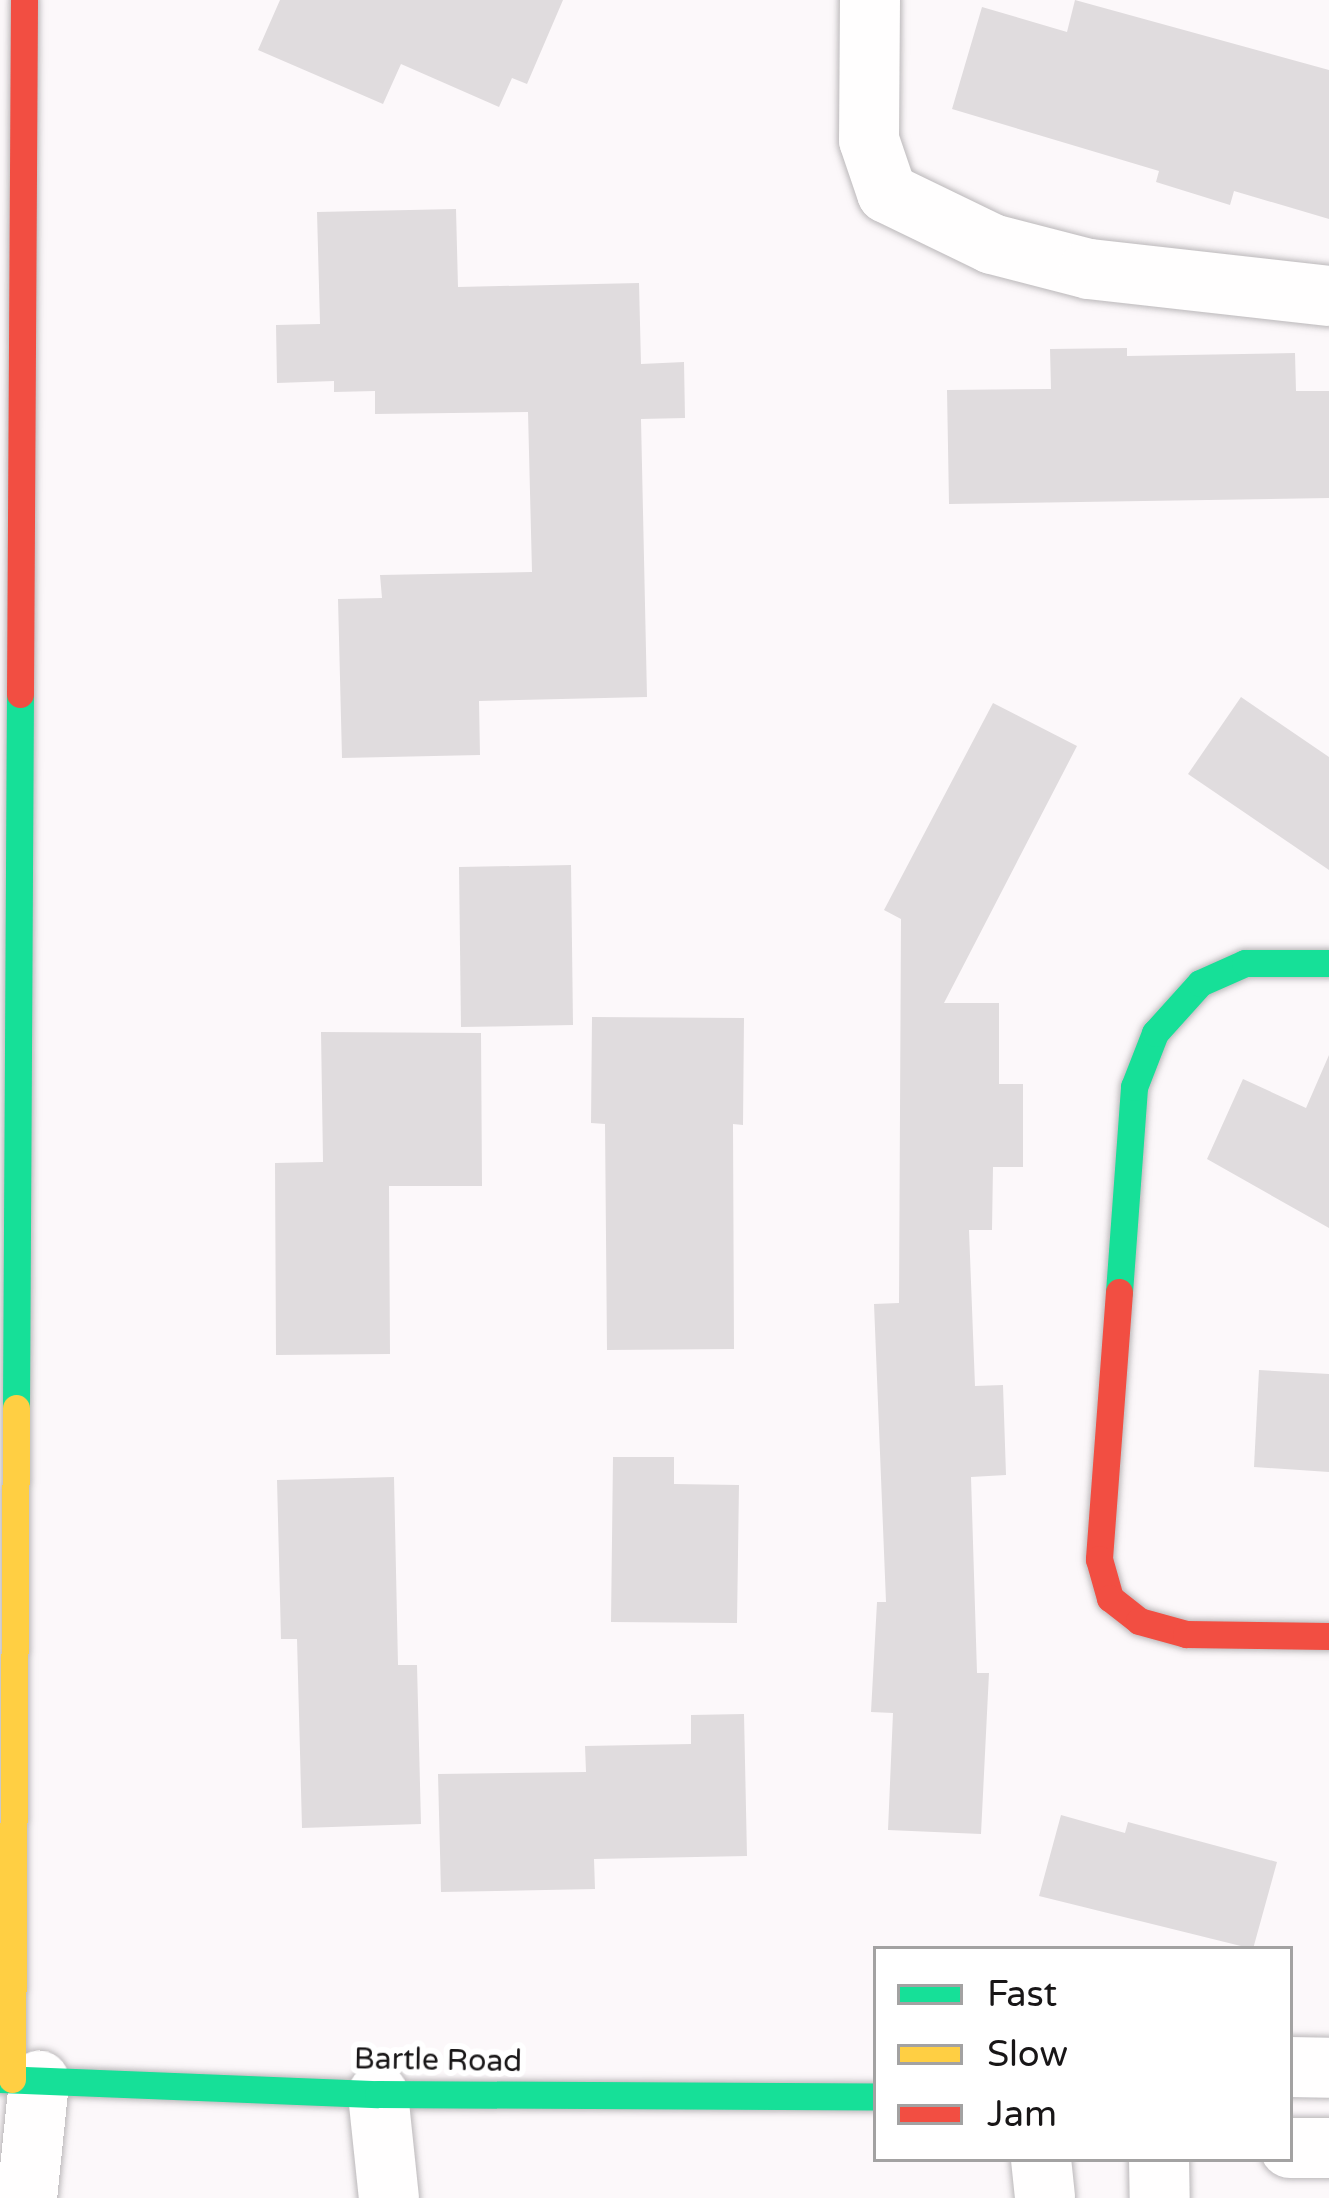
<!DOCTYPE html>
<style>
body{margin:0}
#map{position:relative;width:1329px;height:2198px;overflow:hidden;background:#fcf8fa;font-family:"Varela Round",sans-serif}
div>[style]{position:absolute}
.building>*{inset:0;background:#e0dcde}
.roads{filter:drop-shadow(0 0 3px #bbb8ba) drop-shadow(0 0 3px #bbb8ba)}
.street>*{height:60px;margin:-30px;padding:0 30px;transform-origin:30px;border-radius:30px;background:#fffefe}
.fast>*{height:27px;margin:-13.5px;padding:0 13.5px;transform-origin:13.5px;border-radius:13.5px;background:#16e098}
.slow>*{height:27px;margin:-13.5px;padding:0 13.5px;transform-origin:13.5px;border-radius:13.5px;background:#ffcf43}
.jam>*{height:27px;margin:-13.5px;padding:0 13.5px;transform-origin:13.5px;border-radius:13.5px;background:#f24e42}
span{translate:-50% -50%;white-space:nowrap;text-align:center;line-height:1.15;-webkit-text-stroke:12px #fff;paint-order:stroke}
.street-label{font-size:30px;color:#181617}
.legend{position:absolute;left:873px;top:1946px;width:420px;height:216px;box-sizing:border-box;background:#fff;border:3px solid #a3a2a2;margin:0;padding:15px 21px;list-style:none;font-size:36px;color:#181617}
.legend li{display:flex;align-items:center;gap:24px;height:60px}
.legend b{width:60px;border:3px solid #a3a2a2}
</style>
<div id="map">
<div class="building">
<i style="clip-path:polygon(280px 0,563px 0,527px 84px,512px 78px,499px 107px,401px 64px,383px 104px,258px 50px)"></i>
<i style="clip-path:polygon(1075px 0,1329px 70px,1329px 219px,1234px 191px,1230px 205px,1156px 182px,1159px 171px,952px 109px,982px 7px,1067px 32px)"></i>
<i style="clip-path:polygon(456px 209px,458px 287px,639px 283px,641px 364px,684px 362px,685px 418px,641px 419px,647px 697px,479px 701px,480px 755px,342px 758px,338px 599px,382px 598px,380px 575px,532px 572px,528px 412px,375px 414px,375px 391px,334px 392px,334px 381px,277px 383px,276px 325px,320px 324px,317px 212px)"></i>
<i style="clip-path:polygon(1127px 348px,1127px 356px,1295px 353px,1296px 391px,1329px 391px,1329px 498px,949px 504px,947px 390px,1051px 389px,1050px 349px)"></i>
<i style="clip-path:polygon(1241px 697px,1329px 757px,1329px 870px,1188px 774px)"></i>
<i style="clip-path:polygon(993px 703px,1077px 746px,944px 1003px,999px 1003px,999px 1084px,1023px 1084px,1023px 1167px,993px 1167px,992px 1230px,969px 1230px,975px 1386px,1003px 1385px,1006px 1475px,971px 1477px,977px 1673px,989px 1673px,981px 1834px,888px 1830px,893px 1713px,871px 1712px,877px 1602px,886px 1602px,874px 1304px,899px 1303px,901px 919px,884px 910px)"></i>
<i style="clip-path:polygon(571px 865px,573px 1025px,461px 1027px,459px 867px)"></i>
<i style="clip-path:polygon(592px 1017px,744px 1018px,743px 1125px,733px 1124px,734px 1349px,607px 1350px,605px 1124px,591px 1123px)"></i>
<i style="clip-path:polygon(321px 1032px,481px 1033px,482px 1186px,389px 1186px,390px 1354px,276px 1355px,275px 1163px,323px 1162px)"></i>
<i style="clip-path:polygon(1329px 1055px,1329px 1228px,1207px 1159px,1243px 1079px,1306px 1108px)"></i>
<i style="clip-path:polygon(1259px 1370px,1329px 1374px,1329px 1472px,1254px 1467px)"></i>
<i style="clip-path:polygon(613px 1457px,674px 1457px,674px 1484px,739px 1485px,737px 1623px,611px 1622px)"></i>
<i style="clip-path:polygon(394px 1477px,398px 1665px,417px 1665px,421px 1824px,302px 1828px,297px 1639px,281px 1639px,277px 1480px)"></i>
<i style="clip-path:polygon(744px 1714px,747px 1856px,594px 1859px,595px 1889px,441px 1892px,438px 1774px,586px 1772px,585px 1746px,691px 1744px,691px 1715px)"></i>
<i style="clip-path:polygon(1061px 1815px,1125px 1833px,1128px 1822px,1277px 1862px,1253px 1949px,1039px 1896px)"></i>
</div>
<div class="roads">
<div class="street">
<i style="left:870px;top:0;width:140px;rotate:90.4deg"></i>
<i style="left:869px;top:140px;width:56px;rotate:71.2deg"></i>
<i style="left:887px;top:193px;width:117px;rotate:25.9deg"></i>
<i style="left:992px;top:244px;width:100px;rotate:14.5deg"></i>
<i style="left:1089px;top:269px;width:242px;rotate:6.4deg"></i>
<i style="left:1290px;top:2067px;width:39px;rotate:1deg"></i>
<i style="left:378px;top:2094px;width:105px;rotate:84deg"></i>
<i style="left:1290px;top:2148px;width:39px"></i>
<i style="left:1041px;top:2159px;width:39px;rotate:84deg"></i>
<i style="left:1159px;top:2159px;width:39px;rotate:89deg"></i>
<i style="left:27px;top:2198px;width:118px;rotate:-84.1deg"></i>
</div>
<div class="fast">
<i style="left:1119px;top:1292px;width:206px;rotate:-85.8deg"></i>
<i style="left:1134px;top:1087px;width:58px;rotate:-68.7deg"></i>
<i style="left:1155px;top:1033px;width:67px;rotate:-48deg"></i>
<i style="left:1200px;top:983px;width:49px;rotate:-24deg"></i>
<i style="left:1245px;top:963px;width:84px"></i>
<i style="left:16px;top:1408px;width:714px;rotate:-89.68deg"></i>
<i style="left:0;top:2079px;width:378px;rotate:2.3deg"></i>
<i style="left:378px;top:2094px;width:498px;rotate:0.3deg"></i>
</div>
<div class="slow">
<i style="left:12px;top:2079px;width:671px;rotate:-89.66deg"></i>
</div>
<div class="jam">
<i style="left:20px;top:694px;width:694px;rotate:-89.67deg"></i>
<i style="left:1119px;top:1292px;width:268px;rotate:94.3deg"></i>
<i style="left:1099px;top:1559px;width:41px;rotate:74.2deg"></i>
<i style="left:1110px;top:1598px;width:37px;rotate:38deg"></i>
<i style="left:1139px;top:1621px;width:49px;rotate:15.5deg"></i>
<i style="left:1186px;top:1634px;width:143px;rotate:0.8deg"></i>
</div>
</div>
<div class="street-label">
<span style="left:438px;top:2061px;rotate:1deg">Bartle Road</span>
</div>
<ul class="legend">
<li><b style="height:15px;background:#16e098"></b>Fast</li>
<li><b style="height:15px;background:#ffcf43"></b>Slow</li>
<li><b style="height:15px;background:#f24e42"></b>Jam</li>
</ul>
</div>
